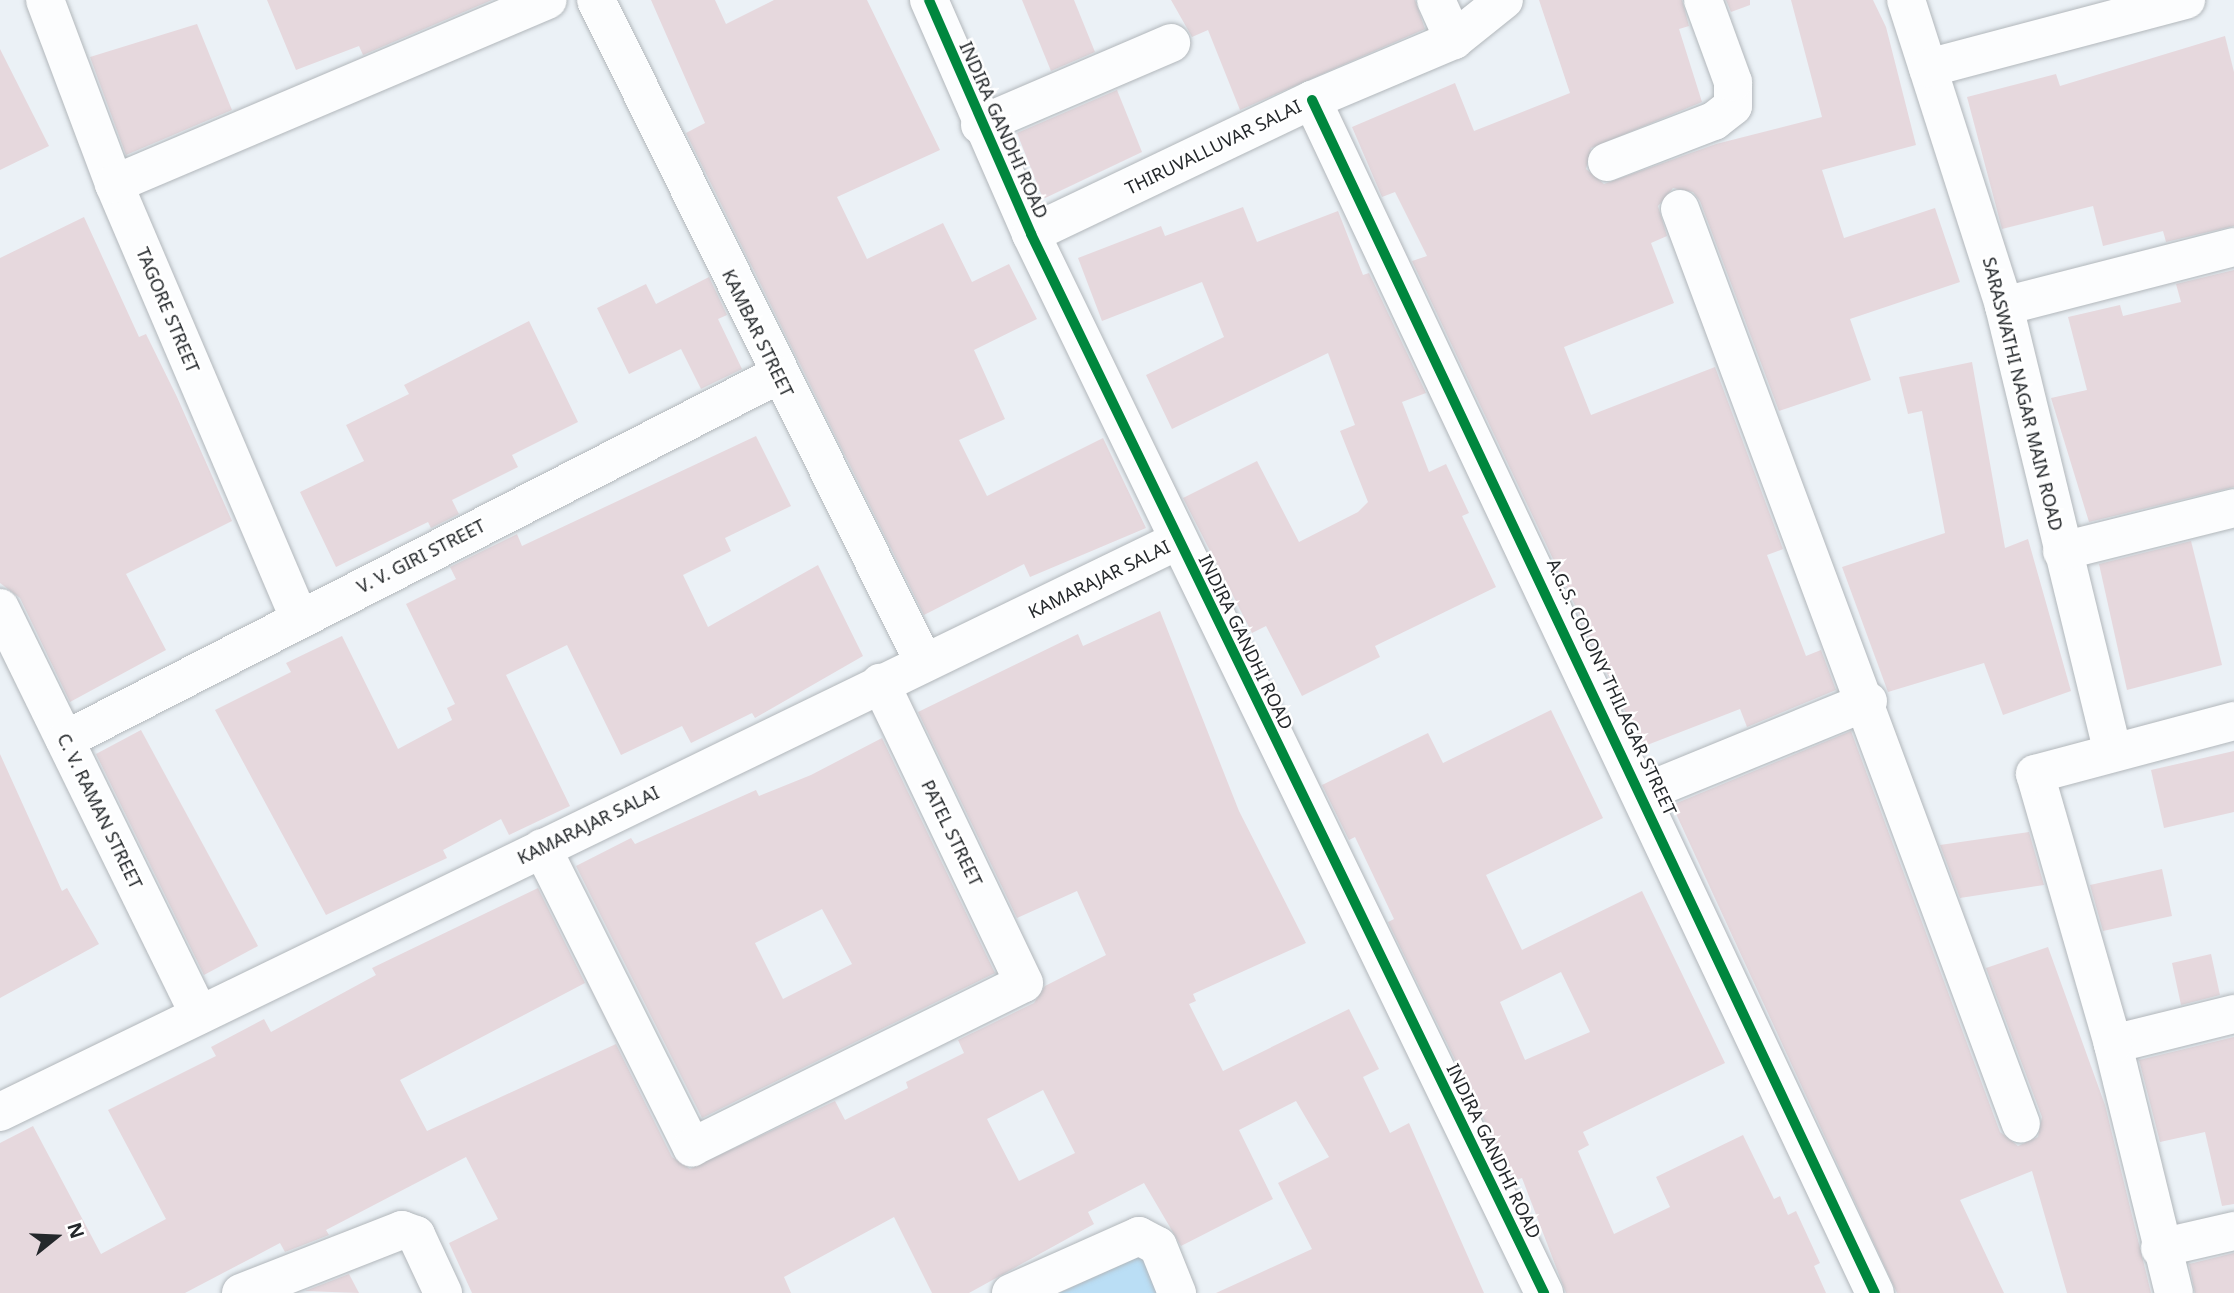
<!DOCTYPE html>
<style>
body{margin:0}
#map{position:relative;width:2234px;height:1293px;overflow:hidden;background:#ebf1f6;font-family:"Noto Sans",sans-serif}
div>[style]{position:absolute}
.green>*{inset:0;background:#badef5}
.building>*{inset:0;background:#e6d8dd}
.roads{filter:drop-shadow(0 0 2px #b2b7bb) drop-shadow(0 0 2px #b2b7bb)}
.minor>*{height:38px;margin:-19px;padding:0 19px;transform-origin:19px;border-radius:19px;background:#fcfdfe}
.cycleway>*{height:10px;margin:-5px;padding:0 5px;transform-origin:5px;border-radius:5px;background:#00873e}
span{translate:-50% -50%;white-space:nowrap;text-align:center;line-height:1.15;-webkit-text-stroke:5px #fff;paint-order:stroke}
.street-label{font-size:18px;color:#24282b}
.north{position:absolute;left:21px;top:1202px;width:70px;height:70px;-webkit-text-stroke:5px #fff;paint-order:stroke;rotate:72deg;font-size:19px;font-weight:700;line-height:28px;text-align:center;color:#24282b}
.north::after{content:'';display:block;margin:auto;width:24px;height:32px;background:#24282b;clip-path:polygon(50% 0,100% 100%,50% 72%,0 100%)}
</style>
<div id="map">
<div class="green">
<i style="clip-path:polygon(1155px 1249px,1175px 1293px,1059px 1293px)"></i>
</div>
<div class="building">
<i style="clip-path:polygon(267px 0,492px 0,363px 55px,359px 46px,296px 70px)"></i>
<i style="clip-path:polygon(651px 0,715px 0,726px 24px,774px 0,867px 0,940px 150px,837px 197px,867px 259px,943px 223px,972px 282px,1009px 264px,1037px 319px,974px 350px,1005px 419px,959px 440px,987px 496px,1103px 438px,1146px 528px,1030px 577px,1024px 564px,924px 615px,686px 133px,705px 123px)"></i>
<i style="clip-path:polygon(1022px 0,1074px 0,1095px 52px,1051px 71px)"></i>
<i style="clip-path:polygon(1171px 0,1415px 0,1425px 29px,1240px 110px,1208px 30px,1192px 37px)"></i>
<i style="clip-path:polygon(1539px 0,1682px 0,1689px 26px,1679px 29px,1702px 102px,1591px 148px,1586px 169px,1604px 184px,1716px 144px,1822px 117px,1791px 0,1873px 0,1886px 27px,1916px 145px,1822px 170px,1844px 238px,1935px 208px,1960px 282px,1850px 319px,1871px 380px,1779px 411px,1700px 201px,1693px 192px,1673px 188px,1658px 206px,1667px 236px,1651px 243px,1674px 303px,1564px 347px,1591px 415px,1715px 367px,1783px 549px,1767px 555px,1806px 656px,1821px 650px,1836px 690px,1747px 727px,1740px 709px,1642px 747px,1412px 261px,1427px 256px,1395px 192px,1382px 197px,1352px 127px,1455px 83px,1474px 131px,1570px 93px)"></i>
<i style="clip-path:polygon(1726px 0,1750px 0,1750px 5px,1731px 12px)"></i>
<i style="clip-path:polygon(197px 24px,232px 110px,126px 155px,90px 57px)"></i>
<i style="clip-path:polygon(2225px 36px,2234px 72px,2234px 226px,2166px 242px,2163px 231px,2103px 246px,2093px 206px,2002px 229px,1967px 97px,2056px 74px,2060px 86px)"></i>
<i style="clip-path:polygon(0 49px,49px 146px,0 170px)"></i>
<i style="clip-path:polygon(1117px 90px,1142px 152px,1043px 199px,1017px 133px)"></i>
<i style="clip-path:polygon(1243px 207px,1257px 242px,1338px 211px,1363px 275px,1369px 273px,1426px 393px,1402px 402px,1429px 472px,1446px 464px,1469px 513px,1462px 516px,1496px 587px,1375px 646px,1380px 657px,1302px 696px,1266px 626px,1252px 633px,1183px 498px,1257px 461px,1299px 542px,1358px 512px,1368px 502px,1340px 431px,1355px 425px,1328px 353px,1172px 429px,1146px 375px,1224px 337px,1202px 282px,1102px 321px,1078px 258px,1161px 226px,1165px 236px)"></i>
<i style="clip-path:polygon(84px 217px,139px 337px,146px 334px,177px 397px,232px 521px,126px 574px,166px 650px,70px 702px,20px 598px,0 583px,0 258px)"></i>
<i style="clip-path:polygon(2234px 270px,2234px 487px,2089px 522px,2051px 398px,2087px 390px,2068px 317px,2120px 305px,2123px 316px,2181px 302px,2176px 284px)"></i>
<i style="clip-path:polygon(709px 277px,727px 315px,718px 319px,742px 369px,701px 389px,681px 349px,629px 374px,597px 308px,646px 284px,656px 304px)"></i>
<i style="clip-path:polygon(529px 321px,578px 422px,512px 455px,518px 467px,452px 500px,459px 514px,431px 528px,428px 522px,336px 567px,300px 492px,364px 461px,346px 425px,409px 394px,404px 385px)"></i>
<i style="clip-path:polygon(1972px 362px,2005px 548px,2028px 539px,2071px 691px,2003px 715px,1984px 663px,1888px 692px,1842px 567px,1945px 533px,1922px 411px,1908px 414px,1899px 377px)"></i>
<i style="clip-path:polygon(756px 436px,791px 506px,725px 538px,731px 551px,683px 575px,708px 627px,818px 565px,863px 656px,755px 718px,752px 713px,691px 743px,682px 726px,621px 755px,567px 645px,506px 675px,570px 806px,509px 835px,501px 819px,443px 850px,447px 858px,326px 915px,215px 710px,291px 672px,286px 663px,342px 636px,398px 749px,452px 720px,447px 708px,455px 704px,406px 604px,456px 579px,450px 567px,517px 534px,522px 546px)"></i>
<i style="clip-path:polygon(2191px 541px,2222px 665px,2127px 690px,2099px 564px)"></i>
<i style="clip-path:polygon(evenodd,1160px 611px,1239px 811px,1306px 943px,1193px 994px,1196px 1001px,1189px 1004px,1223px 1071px,1349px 1009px,1379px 1069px,1363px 1077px,1390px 1133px,1409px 1123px,1484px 1293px,1216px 1293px,1312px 1249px,1278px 1183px,1329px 1157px,1296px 1101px,1239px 1130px,1273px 1199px,1181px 1246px,1144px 1183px,1088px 1212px,1094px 1224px,969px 1293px,932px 1293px,894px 1217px,784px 1277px,791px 1293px,472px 1293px,449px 1243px,498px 1219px,466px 1157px,326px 1230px,329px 1235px,285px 1252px,280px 1243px,185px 1293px,0 1293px,0 1143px,33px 1126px,101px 1254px,166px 1219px,108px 1110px,216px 1056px,211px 1047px,264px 1019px,271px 1032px,376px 975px,372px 968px,538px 888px,585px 983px,400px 1080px,427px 1131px,616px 1044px,672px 1157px,690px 1169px,835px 1101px,845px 1120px,908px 1088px,906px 1082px,964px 1053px,958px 1040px,1034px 1003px,1045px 986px,1106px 955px,1077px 891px,1017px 918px,918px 712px,1078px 634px,1083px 646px,1160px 611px,1043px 1090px,1075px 1153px,1019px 1181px,987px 1119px,1043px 1090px)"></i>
<i style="clip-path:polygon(evenodd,1551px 710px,1603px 818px,1486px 875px,1522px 950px,1642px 891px,1725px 1063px,1583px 1132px,1589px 1145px,1578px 1151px,1614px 1234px,1670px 1207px,1656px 1177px,1743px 1135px,1774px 1199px,1780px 1196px,1788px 1215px,1796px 1211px,1820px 1263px,1814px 1266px,1826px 1293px,1566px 1293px,1522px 1178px,1514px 1181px,1388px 922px,1394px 919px,1355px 837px,1349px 840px,1322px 785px,1428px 733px,1443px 763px,1551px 710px,1561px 972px,1590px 1032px,1525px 1060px,1500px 1002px,1561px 972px)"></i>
<i style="clip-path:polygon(141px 730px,258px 946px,204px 975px,96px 754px)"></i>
<i style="clip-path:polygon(1851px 731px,2000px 1132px,2018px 1146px,2038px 1137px,2042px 1117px,1986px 968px,2048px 947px,2105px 1105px,2151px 1293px,2067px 1293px,2032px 1171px,1960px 1200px,2004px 1293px,1897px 1293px,1672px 805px)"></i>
<i style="clip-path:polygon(evenodd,882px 738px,995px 973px,702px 1118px,576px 866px,631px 838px,635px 844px,756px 790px,759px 796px,811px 775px,882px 738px,822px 909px,852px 964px,783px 999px,755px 943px,822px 909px)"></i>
<i style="clip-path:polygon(2234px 751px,2234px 812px,2164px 828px,2151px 770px)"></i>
<i style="clip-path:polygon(0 754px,62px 891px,67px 888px,99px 944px,0 998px)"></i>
<i style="clip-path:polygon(2029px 832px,2044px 885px,1960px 898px,1940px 845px)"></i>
<i style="clip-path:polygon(2162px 869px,2172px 916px,2103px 931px,2090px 885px)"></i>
<i style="clip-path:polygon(2211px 954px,2220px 995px,2181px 1005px,2172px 963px)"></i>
<i style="clip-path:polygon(2234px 1037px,2234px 1204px,2222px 1206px,2205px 1132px,2160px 1142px,2139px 1060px)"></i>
<i style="clip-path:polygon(2234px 1253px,2234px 1293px,2195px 1293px,2189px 1264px)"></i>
<i style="clip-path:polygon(349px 1274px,359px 1293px,305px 1291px)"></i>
</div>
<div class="roads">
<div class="minor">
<i style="left:45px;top:0;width:197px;rotate:69.4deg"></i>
<i style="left:114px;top:184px;width:472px;rotate:66.9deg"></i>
<i style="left:596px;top:0;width:740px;rotate:63.68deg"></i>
<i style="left:929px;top:0;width:255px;rotate:66.4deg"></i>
<i style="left:1031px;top:234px;width:1177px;rotate:64.15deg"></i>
<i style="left:1436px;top:0;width:44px;rotate:65.8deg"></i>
<i style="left:1906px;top:0;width:321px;rotate:72.2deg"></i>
<i style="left:2004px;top:306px;width:459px;rotate:76.3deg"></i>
<i style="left:1928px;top:68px;width:267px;rotate:-14.8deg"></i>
<i style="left:1312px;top:100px;width:1319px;rotate:64.74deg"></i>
<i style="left:980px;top:125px;width:208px;rotate:-23.2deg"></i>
<i style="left:1607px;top:162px;width:115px;rotate:-21deg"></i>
<i style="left:1714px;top:121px;width:24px;rotate:-38deg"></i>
<i style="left:1733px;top:106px;width:24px;rotate:-90deg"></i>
<i style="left:1733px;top:82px;width:87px;rotate:-110.1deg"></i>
<i style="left:114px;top:184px;width:471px;rotate:-23deg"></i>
<i style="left:1680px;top:209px;width:976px;rotate:69.56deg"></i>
<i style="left:1031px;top:234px;width:311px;rotate:-25.5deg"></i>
<i style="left:1312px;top:100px;width:154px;rotate:-22.9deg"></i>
<i style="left:1454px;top:40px;width:64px;rotate:-38.7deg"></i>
<i style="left:2004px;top:306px;width:237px;rotate:-14.4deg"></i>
<i style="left:2062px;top:551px;width:177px;rotate:-14deg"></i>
<i style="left:0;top:608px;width:453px;rotate:63.9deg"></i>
<i style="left:65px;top:740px;width:801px;rotate:-27.11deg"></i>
<i style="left:1643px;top:793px;width:243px;rotate:-22.2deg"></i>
<i style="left:542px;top:848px;width:335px;rotate:63.4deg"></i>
<i style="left:692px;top:1147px;width:370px;rotate:-26.3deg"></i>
<i style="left:1024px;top:983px;width:333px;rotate:-115.6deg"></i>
<i style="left:2113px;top:1044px;width:125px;rotate:-13.9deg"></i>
<i style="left:0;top:1112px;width:1308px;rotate:-25.88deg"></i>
<i style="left:2160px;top:1248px;width:76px;rotate:-12.9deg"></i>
<i style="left:241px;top:1293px;width:173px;rotate:-21.4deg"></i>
<i style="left:402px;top:1230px;width:15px;rotate:20deg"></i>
<i style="left:416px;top:1235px;width:64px;rotate:65deg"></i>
<i style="left:1011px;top:1293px;width:140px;rotate:-24deg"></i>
<i style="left:1139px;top:1236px;width:21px;rotate:28deg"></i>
<i style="left:1158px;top:1246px;width:51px;rotate:68deg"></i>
<i style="left:2174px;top:1293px;width:256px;rotate:-103.8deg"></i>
<i style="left:2113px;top:1044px;width:281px;rotate:-106.1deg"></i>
<i style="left:2035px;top:774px;width:206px;rotate:-14.9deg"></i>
</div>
</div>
<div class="cycleway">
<i style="left:929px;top:0;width:255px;rotate:66.4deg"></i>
<i style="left:1031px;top:234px;width:1177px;rotate:64.15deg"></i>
<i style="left:1312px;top:100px;width:1319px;rotate:64.74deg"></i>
</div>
<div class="street-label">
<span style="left:1004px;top:130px;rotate:66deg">INDIRA GANDHI ROAD</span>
<span style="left:1213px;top:147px;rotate:-26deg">THIRUVALLUVAR SALAI</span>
<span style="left:168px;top:310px;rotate:67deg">TAGORE STREET</span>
<span style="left:758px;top:333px;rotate:64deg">KAMBAR STREET</span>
<span style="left:2023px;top:394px;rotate:76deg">SARASWATHI NAGAR MAIN ROAD</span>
<span style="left:421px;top:556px;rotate:-27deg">V. V. GIRI STREET</span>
<span style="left:1099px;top:579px;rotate:-26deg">KAMARAJAR SALAI</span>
<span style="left:1246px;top:642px;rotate:64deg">INDIRA GANDHI ROAD</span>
<span style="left:1612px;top:687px;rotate:65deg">A.G.S. COLONY THILAGAR STREET</span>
<span style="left:100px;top:811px;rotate:64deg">C. V. RAMAN STREET</span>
<span style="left:588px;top:825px;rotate:-26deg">KAMARAJAR SALAI</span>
<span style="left:952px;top:833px;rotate:64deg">PATEL STREET</span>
<span style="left:1494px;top:1151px;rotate:64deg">INDIRA GANDHI ROAD</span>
</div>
<div class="north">N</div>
</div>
